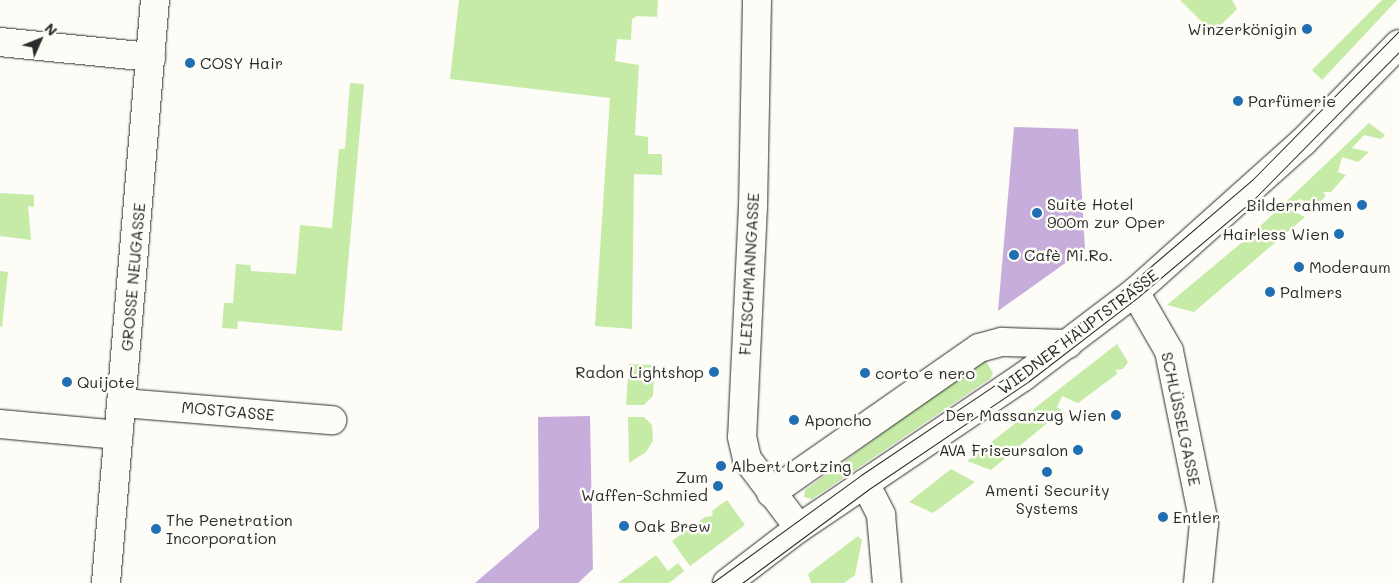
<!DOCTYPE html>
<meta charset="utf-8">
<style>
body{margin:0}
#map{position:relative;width:1399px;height:583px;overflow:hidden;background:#fdfcf7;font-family:Mali,sans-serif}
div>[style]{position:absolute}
.green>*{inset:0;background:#c5eba6}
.building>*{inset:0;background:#c7addb}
.roads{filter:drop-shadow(0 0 1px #2b2b2b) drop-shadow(0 0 1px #2b2b2b)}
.minor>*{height:28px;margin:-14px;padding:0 14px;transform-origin:14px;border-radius:14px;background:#fdfcf7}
.tram>*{height:1px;margin:-0.5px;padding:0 0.5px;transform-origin:0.5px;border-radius:0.5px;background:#2b2b2b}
.dots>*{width:14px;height:14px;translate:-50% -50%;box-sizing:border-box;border:2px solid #fdfcf7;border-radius:50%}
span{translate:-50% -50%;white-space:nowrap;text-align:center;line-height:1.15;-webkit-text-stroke:5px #fdfcf7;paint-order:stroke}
.poi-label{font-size:16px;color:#2b2b2b}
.right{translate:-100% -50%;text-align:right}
.left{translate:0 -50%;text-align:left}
.street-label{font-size:16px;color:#2b2b2b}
.north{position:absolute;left:15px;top:15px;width:50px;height:50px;-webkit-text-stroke:4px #fdfcf7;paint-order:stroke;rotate:46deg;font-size:14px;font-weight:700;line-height:20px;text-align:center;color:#2b2b2b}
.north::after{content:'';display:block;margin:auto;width:18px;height:22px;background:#2b2b2b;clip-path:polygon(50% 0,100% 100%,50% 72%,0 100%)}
</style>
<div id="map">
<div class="green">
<i style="clip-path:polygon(459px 0,658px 0,657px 17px,637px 16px,632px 19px,631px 40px,617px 39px,615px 61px,639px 65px,635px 135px,648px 137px,648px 154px,662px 154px,662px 175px,634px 174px,632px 329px,595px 326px,610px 98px,450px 79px)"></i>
<i style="clip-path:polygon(1180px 0,1232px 0,1237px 9px,1213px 33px)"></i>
<i style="clip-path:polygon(1382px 0,1397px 0,1322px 80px,1312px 70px)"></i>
<i style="clip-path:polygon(350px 83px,364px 84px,342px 331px,238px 321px,237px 329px,222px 328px,224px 303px,233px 303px,236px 264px,250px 265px,251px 271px,296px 274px,300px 225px,332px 228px,339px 149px,345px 149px)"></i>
<i style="clip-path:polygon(1369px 123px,1385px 135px,1381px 139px,1364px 135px,1352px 148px,1369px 152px,1358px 162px,1342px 157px,1338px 172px,1346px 175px,1331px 192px,1323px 192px,1326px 196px,1316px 205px,1299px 199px,1289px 209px,1305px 217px,1194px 312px,1167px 305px,1252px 234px)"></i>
<i style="clip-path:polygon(0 193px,34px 195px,34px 207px,28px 206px,31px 240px,0 236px)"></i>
<i style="clip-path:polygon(0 271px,8px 272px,2px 327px,0 326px)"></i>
<i style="clip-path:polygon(1117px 344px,1128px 362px,1123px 369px,1116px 370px,1117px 374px,1078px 403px,1062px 396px,1057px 407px,1066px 413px,1052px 419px,991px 470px,967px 461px)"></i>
<i style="clip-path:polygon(986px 361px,993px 373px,991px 378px,812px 499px,804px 497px,805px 490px,979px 362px)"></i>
<i style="clip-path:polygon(629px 364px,652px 365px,654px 369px,653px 396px,644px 405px,626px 405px)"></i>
<i style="clip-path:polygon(628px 417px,644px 417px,652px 425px,653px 441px,646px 452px,629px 463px)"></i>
<i style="clip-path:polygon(951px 469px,975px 482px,933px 513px,909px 502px)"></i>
<i style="clip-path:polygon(727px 500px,745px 525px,690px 566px,672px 541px,705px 517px,713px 516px,712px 511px)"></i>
<i style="clip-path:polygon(858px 536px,862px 540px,855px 575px,844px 583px,811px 583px,808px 574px)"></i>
<i style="clip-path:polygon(656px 555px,668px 571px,678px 563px,684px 571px,669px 583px,618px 583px)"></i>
</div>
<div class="building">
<i style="clip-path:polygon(1014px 127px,1078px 129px,1085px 249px,998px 311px)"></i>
<i style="clip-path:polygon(590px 416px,593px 569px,578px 583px,475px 583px,539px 528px,538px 417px)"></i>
</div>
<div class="roads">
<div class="minor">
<i style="left:757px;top:0;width:206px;rotate:91.1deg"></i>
<i style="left:753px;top:206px;width:231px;rotate:92.7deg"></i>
<i style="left:742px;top:437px;width:23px;rotate:77deg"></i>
<i style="left:747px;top:459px;width:86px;rotate:53deg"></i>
<i style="left:0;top:42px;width:152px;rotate:5.7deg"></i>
<i style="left:1135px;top:292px;width:68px;rotate:60deg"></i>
<i style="left:1169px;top:351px;width:176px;rotate:78.5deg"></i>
<i style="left:1204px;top:523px;width:60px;rotate:95.7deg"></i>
<i style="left:123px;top:403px;width:210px;rotate:4.7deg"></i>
<i style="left:0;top:424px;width:119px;rotate:5.3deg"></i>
<i style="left:865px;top:483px;width:36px;rotate:63deg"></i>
<i style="left:881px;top:515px;width:68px;rotate:85deg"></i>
<i style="left:771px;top:493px;width:254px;rotate:-34.9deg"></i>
<i style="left:979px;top:348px;width:24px;rotate:-15deg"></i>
<i style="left:1002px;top:342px;width:66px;rotate:1.7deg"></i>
<i style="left:106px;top:583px;width:585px;rotate:-85.2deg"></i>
<i style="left:727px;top:583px;width:91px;rotate:-37.4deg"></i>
<i style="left:799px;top:528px;width:270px;rotate:-34deg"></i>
<i style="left:1023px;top:377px;width:141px;rotate:-37.2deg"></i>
<i style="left:1135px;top:292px;width:225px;rotate:-41.8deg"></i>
<i style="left:1303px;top:142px;width:137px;rotate:-45.6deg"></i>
</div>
</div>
<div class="tram">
<i style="left:712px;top:583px;width:184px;rotate:-35.9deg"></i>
<i style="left:861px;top:475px;width:202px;rotate:-33.9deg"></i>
<i style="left:1029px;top:362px;width:126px;rotate:-37.6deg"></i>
<i style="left:1129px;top:285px;width:163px;rotate:-40.5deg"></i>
<i style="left:1253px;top:179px;width:208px;rotate:-45.4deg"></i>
<i style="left:742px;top:583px;width:158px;rotate:-36.5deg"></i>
<i style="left:869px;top:489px;width:193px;rotate:-34deg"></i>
<i style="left:1029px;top:381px;width:138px;rotate:-37.6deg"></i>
<i style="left:1138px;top:297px;width:150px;rotate:-40.1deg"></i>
<i style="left:1253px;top:200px;width:208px;rotate:-45.4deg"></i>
</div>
<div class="dots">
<i style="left:1307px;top:29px;background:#1f6fb2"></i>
<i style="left:190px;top:63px;background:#1f6fb2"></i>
<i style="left:1238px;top:101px;background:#1f6fb2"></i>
<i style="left:1362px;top:205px;background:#1f6fb2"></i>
<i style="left:1037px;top:213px;background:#1f6fb2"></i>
<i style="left:1339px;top:234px;background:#1f6fb2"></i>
<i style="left:1014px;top:255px;background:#1f6fb2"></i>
<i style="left:1299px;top:267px;background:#1f6fb2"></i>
<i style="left:1270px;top:292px;background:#1f6fb2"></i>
<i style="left:714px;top:372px;background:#1f6fb2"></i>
<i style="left:865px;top:373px;background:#1f6fb2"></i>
<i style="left:67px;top:382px;background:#1f6fb2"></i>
<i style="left:1116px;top:415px;background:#1f6fb2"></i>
<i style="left:794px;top:420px;background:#1f6fb2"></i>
<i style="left:1078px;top:450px;background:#1f6fb2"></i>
<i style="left:721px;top:466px;background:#1f6fb2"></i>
<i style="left:1047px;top:472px;background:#1f6fb2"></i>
<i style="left:718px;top:486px;background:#1f6fb2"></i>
<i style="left:1163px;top:517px;background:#1f6fb2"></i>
<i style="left:624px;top:526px;background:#1f6fb2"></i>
<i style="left:156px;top:529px;background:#1f6fb2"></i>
</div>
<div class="poi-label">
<span class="right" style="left:1297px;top:29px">Winzerkönigin</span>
<span class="left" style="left:200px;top:63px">COSY Hair</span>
<span class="left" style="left:1248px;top:101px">Parfümerie</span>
<span class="left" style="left:1047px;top:213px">Suite Hotel<br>900m zur Oper</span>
<span class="right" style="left:1352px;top:205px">Bilderrahmen</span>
<span class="right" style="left:1329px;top:234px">Hairless Wien</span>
<span class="left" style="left:1024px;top:255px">Cafè Mi.Ro.</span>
<span class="left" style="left:1309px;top:267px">Moderaum</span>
<span class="left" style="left:1280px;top:292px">Palmers</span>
<span class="right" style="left:704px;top:372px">Radon Lightshop</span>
<span class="left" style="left:875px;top:373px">corto e nero</span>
<span class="left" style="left:77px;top:382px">Quijote</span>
<span class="right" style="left:1106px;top:415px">Der Massanzug Wien</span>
<span class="left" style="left:804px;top:420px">Aponcho</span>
<span class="right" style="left:1068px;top:450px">AVA Friseursalon</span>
<span class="left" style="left:731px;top:466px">Albert Lortzing</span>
<span class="right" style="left:708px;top:486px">Zum<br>Waffen-Schmied</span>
<span style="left:1047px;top:499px">Amenti Security<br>Systems</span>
<span class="left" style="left:1173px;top:517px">Entler</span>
<span class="left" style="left:166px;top:529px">The Penetration<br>Incorporation</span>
<span class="left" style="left:634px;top:526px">Oak Brew</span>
</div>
<div class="street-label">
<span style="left:749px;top:274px;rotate:-87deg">FLEISCHMANNGASSE</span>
<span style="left:133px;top:277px;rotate:-85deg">GROSSE NEUGASSE</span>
<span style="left:1078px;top:332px;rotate:-37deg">WIEDNER HAUPTSTRASSE</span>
<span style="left:228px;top:411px;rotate:5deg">MOSTGASSE</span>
<span style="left:1181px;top:419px;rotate:78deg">SCHLÜSSELGASSE</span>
</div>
<div class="north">N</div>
</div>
